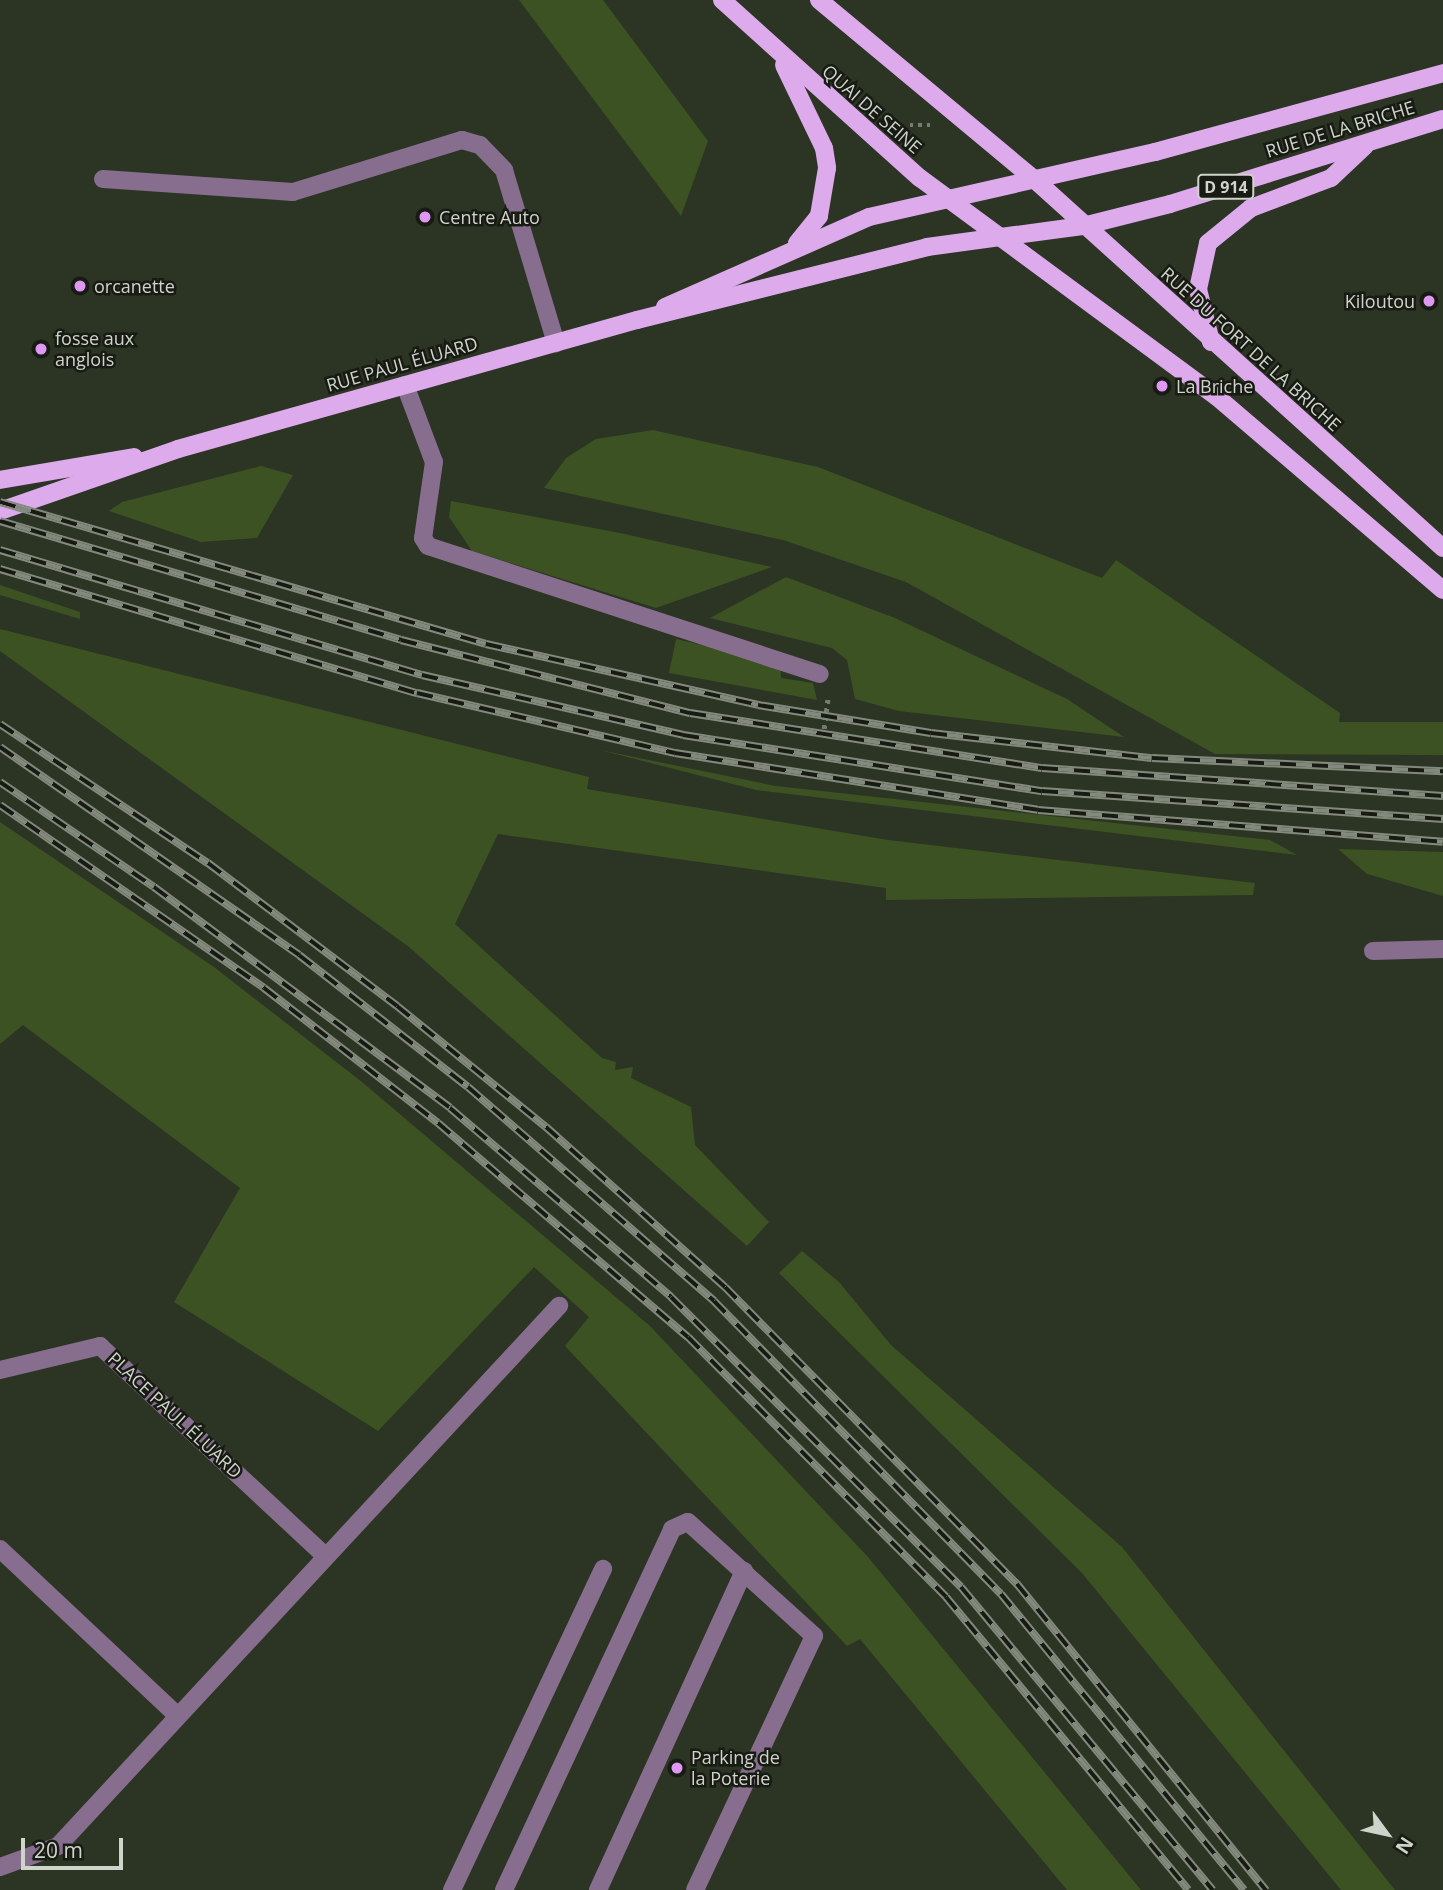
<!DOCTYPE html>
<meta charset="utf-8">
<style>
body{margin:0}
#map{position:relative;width:1443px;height:1890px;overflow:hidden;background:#2c3424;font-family:"Open Sans",sans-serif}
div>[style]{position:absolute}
.green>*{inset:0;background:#3d5222}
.path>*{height:4.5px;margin-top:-2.25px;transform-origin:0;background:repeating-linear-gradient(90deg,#757b6e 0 3.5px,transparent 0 8.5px)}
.minor>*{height:18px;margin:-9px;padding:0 9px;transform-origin:9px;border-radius:9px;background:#876e8e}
.major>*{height:18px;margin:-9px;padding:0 9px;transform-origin:9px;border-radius:9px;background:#ddaaec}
.rail>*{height:8px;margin-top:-4px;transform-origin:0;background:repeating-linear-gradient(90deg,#171b13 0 16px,#83897c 0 32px);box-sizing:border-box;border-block:2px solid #83897c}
.dots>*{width:19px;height:19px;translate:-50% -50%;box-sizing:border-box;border:4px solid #171b13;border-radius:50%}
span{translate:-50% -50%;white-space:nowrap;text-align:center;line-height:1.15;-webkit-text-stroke:5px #171b13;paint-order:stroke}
.shield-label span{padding:2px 5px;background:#171b13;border:2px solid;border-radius:5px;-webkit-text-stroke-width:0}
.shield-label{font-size:16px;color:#cfd4ca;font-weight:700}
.street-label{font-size:18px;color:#cfd4ca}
.poi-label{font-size:18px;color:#cfd4ca}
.left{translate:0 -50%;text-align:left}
.right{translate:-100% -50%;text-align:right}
.north{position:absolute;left:1352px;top:1799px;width:70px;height:70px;-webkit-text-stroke:5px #171b13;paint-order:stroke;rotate:123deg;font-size:19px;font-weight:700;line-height:28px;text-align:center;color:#cfd4ca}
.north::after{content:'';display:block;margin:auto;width:24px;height:32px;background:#cfd4ca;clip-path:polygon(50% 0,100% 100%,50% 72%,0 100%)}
.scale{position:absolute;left:21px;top:1838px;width:102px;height:32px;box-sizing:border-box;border:4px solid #cfd4ca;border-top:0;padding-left:9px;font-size:21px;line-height:24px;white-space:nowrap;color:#cfd4ca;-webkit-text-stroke:5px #171b13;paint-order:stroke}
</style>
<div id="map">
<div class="green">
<i style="clip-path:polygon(519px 0,603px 0,708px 141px,681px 216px)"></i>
<i style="clip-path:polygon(653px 430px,818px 467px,1102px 578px,1116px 560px,1340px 713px,1339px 722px,1443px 722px,1443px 755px,1215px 754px,906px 582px,783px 540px,544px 488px,566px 458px,596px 439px)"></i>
<i style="clip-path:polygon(261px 466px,293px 475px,257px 538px,201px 542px,109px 511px,122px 502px)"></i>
<i style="clip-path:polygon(451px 501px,620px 533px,772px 567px,656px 608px,472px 551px,449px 517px)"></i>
<i style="clip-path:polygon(786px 577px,895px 618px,1067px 699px,1124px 737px,899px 711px,855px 699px,847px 660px,832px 648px,710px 618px)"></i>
<i style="clip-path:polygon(0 585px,80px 612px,80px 619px,0 595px)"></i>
<i style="clip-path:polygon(0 629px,589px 777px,587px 789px,888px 840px,1255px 883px,1253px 895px,886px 900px,886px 888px,498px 834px,455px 924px,602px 1058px,616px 1062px,615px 1070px,633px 1067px,631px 1078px,691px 1107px,695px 1145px,769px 1222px,747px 1246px,409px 947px,0 651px)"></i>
<i style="clip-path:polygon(676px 639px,780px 663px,781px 678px,813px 683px,817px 700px,669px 673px)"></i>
<i style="clip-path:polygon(600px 750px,776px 786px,1270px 840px,1297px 855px,756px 790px)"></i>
<i style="clip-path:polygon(0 822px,214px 967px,362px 1082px,650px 1326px,868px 1557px,1141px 1890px,1067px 1890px,860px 1639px,847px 1646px,565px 1346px,589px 1317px,534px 1267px,378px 1431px,174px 1302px,240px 1188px,23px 1025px,0 1044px)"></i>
<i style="clip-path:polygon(1338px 849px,1443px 852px,1443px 896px,1367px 874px)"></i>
<i style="clip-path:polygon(802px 1251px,839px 1282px,891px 1345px,1122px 1547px,1395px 1890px,1341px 1890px,1082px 1573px,779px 1273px)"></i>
</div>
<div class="path">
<i style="left:910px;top:125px;width:20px"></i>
<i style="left:823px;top:737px;width:39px;rotate:-83deg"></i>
</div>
<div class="minor">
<i style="left:103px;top:179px;width:190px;rotate:3.9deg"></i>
<i style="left:293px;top:192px;width:177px;rotate:-17.1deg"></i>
<i style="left:462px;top:140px;width:19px;rotate:16deg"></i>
<i style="left:480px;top:145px;width:35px;rotate:46deg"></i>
<i style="left:504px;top:170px;width:181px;rotate:73.3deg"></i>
<i style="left:405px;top:385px;width:82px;rotate:69.4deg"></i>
<i style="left:434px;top:462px;width:77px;rotate:98.2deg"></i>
<i style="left:423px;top:538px;width:9px;rotate:58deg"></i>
<i style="left:428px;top:546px;width:412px;rotate:18.1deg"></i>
<i style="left:1373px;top:951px;width:70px;rotate:-1.6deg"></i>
<i style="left:0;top:1370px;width:103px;rotate:-13.5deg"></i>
<i style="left:100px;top:1346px;width:306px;rotate:43deg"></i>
<i style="left:0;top:1549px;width:243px;rotate:43.2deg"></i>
<i style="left:0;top:1867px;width:62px;rotate:-19.9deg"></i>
<i style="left:58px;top:1846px;width:737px;rotate:-47.15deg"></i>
<i style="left:452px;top:1890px;width:355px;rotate:-64.8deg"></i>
<i style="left:504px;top:1890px;width:398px;rotate:-65deg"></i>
<i style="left:672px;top:1529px;width:17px;rotate:-24deg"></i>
<i style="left:688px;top:1522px;width:170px;rotate:42.1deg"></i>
<i style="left:814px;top:1636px;width:280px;rotate:115.1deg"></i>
<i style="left:598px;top:1890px;width:351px;rotate:-65.4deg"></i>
</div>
<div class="major">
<i style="left:722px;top:0;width:266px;rotate:42deg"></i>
<i style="left:920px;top:178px;width:369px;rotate:36.4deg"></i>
<i style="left:1217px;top:397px;width:297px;rotate:40.5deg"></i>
<i style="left:819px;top:0;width:280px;rotate:39.8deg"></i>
<i style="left:1034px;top:179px;width:551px;rotate:42.06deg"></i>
<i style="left:784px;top:65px;width:92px;rotate:64.3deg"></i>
<i style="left:824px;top:148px;width:20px;rotate:81deg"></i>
<i style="left:827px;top:168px;width:49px;rotate:99.5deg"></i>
<i style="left:819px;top:216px;width:35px;rotate:129deg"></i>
<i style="left:665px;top:307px;width:223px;rotate:-23.8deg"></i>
<i style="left:869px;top:217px;width:293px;rotate:-12.8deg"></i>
<i style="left:1155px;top:152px;width:299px;rotate:-15.3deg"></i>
<i style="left:1211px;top:342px;width:55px;rotate:-103.8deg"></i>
<i style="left:1198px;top:289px;width:47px;rotate:-77.7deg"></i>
<i style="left:1208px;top:243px;width:55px;rotate:-39.1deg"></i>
<i style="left:1251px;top:208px;width:85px;rotate:-20.6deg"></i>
<i style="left:1331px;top:178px;width:47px;rotate:-43.3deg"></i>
<i style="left:0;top:480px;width:136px;rotate:-9.7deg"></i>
<i style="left:0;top:511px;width:188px;rotate:-19.2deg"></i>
<i style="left:178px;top:449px;width:477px;rotate:-15.7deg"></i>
<i style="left:637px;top:320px;width:299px;rotate:-14.1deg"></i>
<i style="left:927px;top:247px;width:157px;rotate:-7.7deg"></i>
<i style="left:1083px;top:226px;width:90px;rotate:-14.2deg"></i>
<i style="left:1170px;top:204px;width:286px;rotate:-17.3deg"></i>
</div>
<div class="rail">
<i style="left:0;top:502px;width:506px;rotate:16.29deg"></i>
<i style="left:486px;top:644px;width:279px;rotate:12.6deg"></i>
<i style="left:758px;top:705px;width:175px;rotate:9.2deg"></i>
<i style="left:931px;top:733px;width:222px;rotate:6.5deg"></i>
<i style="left:1152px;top:758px;width:291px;rotate:2.6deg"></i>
<i style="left:0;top:521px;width:418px;rotate:16.5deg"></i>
<i style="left:401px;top:640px;width:298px;rotate:14.2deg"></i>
<i style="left:690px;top:713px;width:356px;rotate:8.9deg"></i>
<i style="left:1042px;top:768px;width:402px;rotate:4deg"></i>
<i style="left:0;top:550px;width:440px;rotate:16.5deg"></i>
<i style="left:422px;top:675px;width:268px;rotate:12.9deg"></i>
<i style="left:683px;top:735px;width:363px;rotate:8.9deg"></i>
<i style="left:1042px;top:791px;width:402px;rotate:4deg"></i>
<i style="left:0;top:569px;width:435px;rotate:16.6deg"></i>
<i style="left:417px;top:693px;width:265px;rotate:13.1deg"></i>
<i style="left:675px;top:753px;width:367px;rotate:8.9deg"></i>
<i style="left:1038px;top:810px;width:406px;rotate:4.5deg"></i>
<i style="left:0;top:724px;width:250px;rotate:33.8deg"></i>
<i style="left:208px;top:863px;width:237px;rotate:37.1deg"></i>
<i style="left:397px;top:1006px;width:192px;rotate:39.1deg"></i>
<i style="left:546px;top:1127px;width:240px;rotate:41.8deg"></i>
<i style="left:725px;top:1287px;width:417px;rotate:45.5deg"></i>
<i style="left:1017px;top:1584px;width:395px;rotate:50.9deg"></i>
<i style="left:0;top:747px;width:364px;rotate:34.8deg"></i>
<i style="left:299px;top:955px;width:214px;rotate:38deg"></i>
<i style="left:468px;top:1087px;width:326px;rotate:41deg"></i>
<i style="left:714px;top:1301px;width:410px;rotate:45.6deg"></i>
<i style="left:1001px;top:1594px;width:383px;rotate:50.6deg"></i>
<i style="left:0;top:782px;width:186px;rotate:34.3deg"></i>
<i style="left:154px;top:887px;width:369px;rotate:36.7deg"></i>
<i style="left:450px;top:1108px;width:291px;rotate:40.5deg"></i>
<i style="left:671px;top:1297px;width:410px;rotate:45deg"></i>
<i style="left:961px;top:1587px;width:394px;rotate:50.3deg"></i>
<i style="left:0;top:805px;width:321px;rotate:34.7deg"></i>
<i style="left:264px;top:988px;width:220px;rotate:37.8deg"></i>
<i style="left:438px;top:1123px;width:329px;rotate:40.6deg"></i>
<i style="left:688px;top:1337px;width:366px;rotate:45.2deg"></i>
<i style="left:946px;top:1597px;width:380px;rotate:50.4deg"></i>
</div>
<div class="dots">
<i style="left:425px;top:217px;background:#de98f2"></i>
<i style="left:80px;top:286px;background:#de98f2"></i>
<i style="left:1429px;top:301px;background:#de98f2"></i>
<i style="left:41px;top:349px;background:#de98f2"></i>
<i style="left:1162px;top:386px;background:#de98f2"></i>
<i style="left:677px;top:1768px;background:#de98f2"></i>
</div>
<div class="shield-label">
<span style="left:1226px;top:187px">D 914</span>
</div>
<div class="street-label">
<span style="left:872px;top:109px;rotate:41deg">QUAI DE SEINE</span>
<span style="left:1340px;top:129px;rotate:-17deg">RUE DE LA BRICHE</span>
<span style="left:1251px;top:349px;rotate:42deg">RUE DU FORT DE LA BRICHE</span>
<span style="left:402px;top:364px;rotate:-16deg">RUE PAUL ÉLUARD</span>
<span style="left:175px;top:1415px;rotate:43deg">PLACE PAUL ÉLUARD</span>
</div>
<div class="poi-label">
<span class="left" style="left:439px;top:217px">Centre Auto</span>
<span class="left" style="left:94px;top:286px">orcanette</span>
<span class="right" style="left:1415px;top:301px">Kiloutou</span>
<span class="left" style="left:55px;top:349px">fosse aux<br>anglois</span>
<span class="left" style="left:1176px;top:386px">La Briche</span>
<span class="left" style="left:691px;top:1768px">Parking de<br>la Poterie</span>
</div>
<div class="north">N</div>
<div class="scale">20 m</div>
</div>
